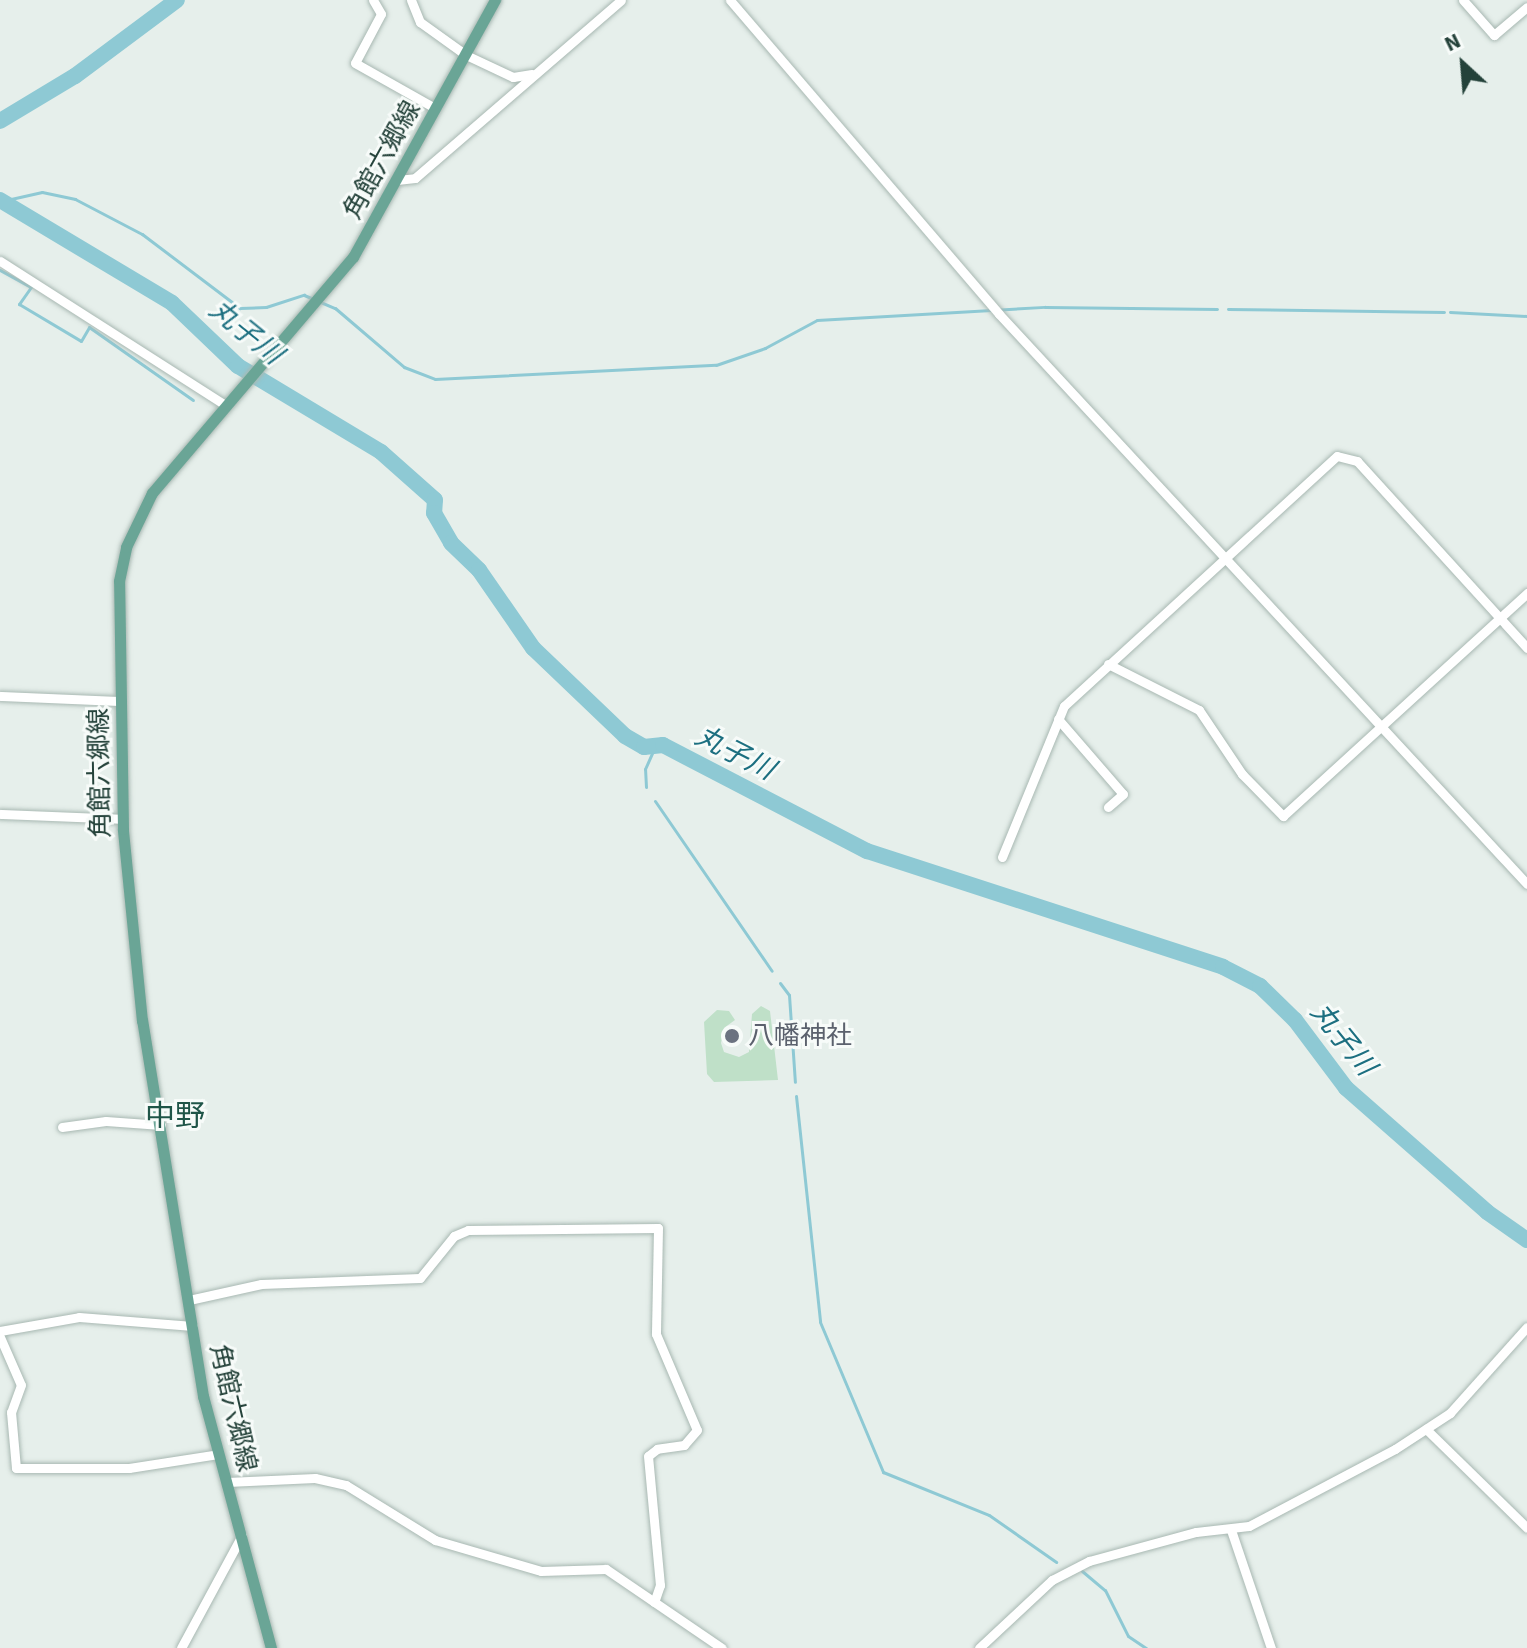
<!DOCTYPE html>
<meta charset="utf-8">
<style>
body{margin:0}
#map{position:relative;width:1527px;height:1648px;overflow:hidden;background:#e6efeb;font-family:"Source Sans 3","Noto Sans JP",sans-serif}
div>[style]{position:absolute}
.green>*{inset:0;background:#bfe0c8}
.stream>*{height:3px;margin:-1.5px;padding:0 1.5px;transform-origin:1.5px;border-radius:1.5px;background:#8ec9d4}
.river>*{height:16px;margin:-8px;padding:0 8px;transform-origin:8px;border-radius:8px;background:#8ec9d4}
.roads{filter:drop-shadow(0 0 2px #a8b8b2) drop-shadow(0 0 2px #a8b8b2)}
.minor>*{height:9px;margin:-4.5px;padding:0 4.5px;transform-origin:4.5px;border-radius:4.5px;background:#fff}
.major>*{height:11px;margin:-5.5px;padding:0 5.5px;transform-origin:5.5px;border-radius:5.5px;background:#6aa596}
.dots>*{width:22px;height:22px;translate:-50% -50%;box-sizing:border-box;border:4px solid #f7fbf9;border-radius:50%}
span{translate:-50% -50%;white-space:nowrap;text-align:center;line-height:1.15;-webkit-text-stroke:6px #f7fbf9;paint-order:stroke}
.street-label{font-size:26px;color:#24423a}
.worship-label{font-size:26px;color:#5b616d}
.left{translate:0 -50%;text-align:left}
.water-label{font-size:28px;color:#1c6f80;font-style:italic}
.quarter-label{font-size:30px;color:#1f5548}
.north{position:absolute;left:1423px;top:24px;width:80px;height:80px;-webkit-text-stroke:6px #f7fbf9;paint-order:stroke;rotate:334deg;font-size:22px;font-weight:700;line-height:32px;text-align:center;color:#24423a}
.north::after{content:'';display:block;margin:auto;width:28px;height:36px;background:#24423a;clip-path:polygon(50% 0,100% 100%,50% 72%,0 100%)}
</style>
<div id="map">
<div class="green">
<i style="clip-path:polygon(761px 1006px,770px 1011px,778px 1080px,714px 1082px,707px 1074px,704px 1022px,717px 1010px,729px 1011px,735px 1020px,724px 1028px,721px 1043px,724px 1052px,739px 1057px,749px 1052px,752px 1014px)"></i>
</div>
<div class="stream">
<i style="left:2px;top:201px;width:41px;rotate:-12.7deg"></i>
<i style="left:42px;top:192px;width:34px;rotate:12deg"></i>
<i style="left:75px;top:199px;width:76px;rotate:27.6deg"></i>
<i style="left:142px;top:234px;width:123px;rotate:37.1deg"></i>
<i style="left:240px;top:308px;width:26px;rotate:-2deg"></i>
<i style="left:266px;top:307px;width:40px;rotate:-18deg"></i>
<i style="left:304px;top:295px;width:34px;rotate:23deg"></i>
<i style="left:335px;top:308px;width:91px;rotate:40.5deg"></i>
<i style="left:404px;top:367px;width:33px;rotate:21deg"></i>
<i style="left:435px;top:379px;width:281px;rotate:-2.9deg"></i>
<i style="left:716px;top:365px;width:52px;rotate:-19.1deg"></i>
<i style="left:765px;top:348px;width:59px;rotate:-28.3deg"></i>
<i style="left:817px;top:320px;width:228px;rotate:-3.3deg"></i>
<i style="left:1045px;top:307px;width:172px;rotate:0.7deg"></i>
<i style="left:0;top:270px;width:35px;rotate:29deg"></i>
<i style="left:31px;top:287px;width:21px;rotate:125deg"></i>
<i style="left:19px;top:304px;width:72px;rotate:30.8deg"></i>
<i style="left:81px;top:341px;width:16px;rotate:-60deg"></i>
<i style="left:89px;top:327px;width:127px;rotate:35.1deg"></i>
<i style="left:1228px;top:309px;width:216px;rotate:0.8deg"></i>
<i style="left:1450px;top:312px;width:77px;rotate:3deg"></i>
<i style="left:646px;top:787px;width:18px;rotate:-93deg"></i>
<i style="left:645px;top:769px;width:22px;rotate:-66deg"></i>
<i style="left:655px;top:801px;width:206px;rotate:55.5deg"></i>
<i style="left:780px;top:983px;width:15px;rotate:53deg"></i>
<i style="left:789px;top:995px;width:87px;rotate:86.1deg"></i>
<i style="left:796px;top:1096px;width:227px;rotate:83.9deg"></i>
<i style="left:820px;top:1322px;width:163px;rotate:67.2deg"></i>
<i style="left:883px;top:1472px;width:114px;rotate:22.1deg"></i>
<i style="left:989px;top:1515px;width:82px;rotate:35deg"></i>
<i style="left:1082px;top:1571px;width:30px;rotate:40deg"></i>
<i style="left:1105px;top:1590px;width:51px;rotate:63.4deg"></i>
<i style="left:1128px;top:1636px;width:22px;rotate:34deg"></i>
</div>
<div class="river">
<i style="left:0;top:121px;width:87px;rotate:-31deg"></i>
<i style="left:75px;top:76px;width:127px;rotate:-36.7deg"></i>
<i style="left:0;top:200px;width:200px;rotate:30.9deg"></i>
<i style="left:172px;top:303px;width:91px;rotate:43.7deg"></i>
<i style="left:238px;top:366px;width:167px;rotate:31deg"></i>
<i style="left:381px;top:452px;width:72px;rotate:41.6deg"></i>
<i style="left:435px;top:500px;width:13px;rotate:94deg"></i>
<i style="left:434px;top:513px;width:34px;rotate:60deg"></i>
<i style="left:451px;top:543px;width:39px;rotate:44deg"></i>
<i style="left:479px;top:570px;width:95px;rotate:55.3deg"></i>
<i style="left:533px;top:648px;width:127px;rotate:43.7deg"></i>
<i style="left:625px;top:736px;width:22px;rotate:30deg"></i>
<i style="left:644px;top:747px;width:19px;rotate:-6deg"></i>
<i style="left:663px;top:745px;width:230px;rotate:27.5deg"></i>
<i style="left:867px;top:851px;width:374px;rotate:18deg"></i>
<i style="left:1223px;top:967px;width:42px;rotate:27.2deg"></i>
<i style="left:1260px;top:986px;width:49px;rotate:44.2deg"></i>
<i style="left:1295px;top:1020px;width:85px;rotate:53.1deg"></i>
<i style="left:1346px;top:1088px;width:188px;rotate:41.3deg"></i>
<i style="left:1487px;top:1212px;width:49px;rotate:35deg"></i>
</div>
<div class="roads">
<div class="minor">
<i style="left:373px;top:0;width:16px;rotate:60deg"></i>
<i style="left:381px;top:14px;width:55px;rotate:118deg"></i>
<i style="left:355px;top:63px;width:92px;rotate:29.4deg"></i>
<i style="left:411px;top:0;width:24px;rotate:68deg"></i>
<i style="left:420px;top:22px;width:57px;rotate:35.7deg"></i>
<i style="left:466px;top:55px;width:52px;rotate:25.1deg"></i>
<i style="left:513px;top:77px;width:19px;rotate:-9deg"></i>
<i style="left:730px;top:0;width:413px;rotate:49.4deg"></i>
<i style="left:999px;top:314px;width:777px;rotate:47.19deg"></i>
<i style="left:1463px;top:0;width:47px;rotate:48.5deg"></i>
<i style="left:1494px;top:35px;width:43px;rotate:-40.3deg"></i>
<i style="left:397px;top:180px;width:18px;rotate:-6deg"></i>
<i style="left:415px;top:178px;width:272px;rotate:-40.8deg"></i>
<i style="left:0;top:261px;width:267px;rotate:32.6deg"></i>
<i style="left:1108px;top:664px;width:102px;rotate:26.8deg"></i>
<i style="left:1199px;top:710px;width:77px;rotate:56.1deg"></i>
<i style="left:1242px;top:774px;width:59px;rotate:45.7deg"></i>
<i style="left:1283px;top:816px;width:331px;rotate:-42.4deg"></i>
<i style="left:0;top:696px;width:120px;rotate:2.4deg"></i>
<i style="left:1058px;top:719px;width:99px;rotate:49.1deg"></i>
<i style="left:1123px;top:794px;width:20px;rotate:139deg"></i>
<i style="left:0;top:814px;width:122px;rotate:2.3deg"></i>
<i style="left:1002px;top:857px;width:163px;rotate:-67.7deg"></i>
<i style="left:1064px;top:706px;width:370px;rotate:-42.5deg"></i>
<i style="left:1337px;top:456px;width:21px;rotate:14deg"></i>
<i style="left:1357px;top:461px;width:253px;rotate:47.7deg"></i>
<i style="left:62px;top:1127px;width:44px;rotate:-7.8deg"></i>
<i style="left:106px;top:1121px;width:55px;rotate:4.2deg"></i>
<i style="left:189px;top:1300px;width:74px;rotate:-12.5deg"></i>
<i style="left:261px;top:1284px;width:159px;rotate:-2.2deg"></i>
<i style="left:420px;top:1278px;width:54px;rotate:-51deg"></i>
<i style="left:454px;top:1236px;width:15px;rotate:-23deg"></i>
<i style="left:468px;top:1230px;width:190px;rotate:-0.6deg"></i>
<i style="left:658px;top:1228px;width:106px;rotate:91.1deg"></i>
<i style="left:656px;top:1334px;width:104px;rotate:66.9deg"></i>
<i style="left:697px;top:1430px;width:20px;rotate:131deg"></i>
<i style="left:684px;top:1445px;width:27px;rotate:172deg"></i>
<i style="left:657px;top:1449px;width:11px;rotate:142deg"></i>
<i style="left:648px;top:1456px;width:130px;rotate:84.7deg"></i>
<i style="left:660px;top:1585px;width:18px;rotate:109deg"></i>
<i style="left:0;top:1331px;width:80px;rotate:-10deg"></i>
<i style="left:79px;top:1317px;width:114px;rotate:4.5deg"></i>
<i style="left:0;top:1337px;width:52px;rotate:66.4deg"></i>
<i style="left:21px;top:1385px;width:29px;rotate:110deg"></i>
<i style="left:11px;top:1412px;width:56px;rotate:84.9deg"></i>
<i style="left:16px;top:1468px;width:113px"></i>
<i style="left:129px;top:1468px;width:90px;rotate:-8.9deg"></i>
<i style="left:1426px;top:1429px;width:141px;rotate:44.4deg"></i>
<i style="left:227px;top:1482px;width:88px;rotate:-2.6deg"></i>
<i style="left:315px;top:1478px;width:32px;rotate:13deg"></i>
<i style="left:346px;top:1485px;width:105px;rotate:31.7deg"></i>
<i style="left:435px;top:1540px;width:110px;rotate:16.3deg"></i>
<i style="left:541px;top:1571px;width:65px;rotate:-1.8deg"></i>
<i style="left:606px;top:1569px;width:140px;rotate:34.3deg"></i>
<i style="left:1231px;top:1530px;width:125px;rotate:71.3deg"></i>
<i style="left:181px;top:1648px;width:128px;rotate:-61.6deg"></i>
<i style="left:979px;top:1648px;width:100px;rotate:-43deg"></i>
<i style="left:1052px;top:1580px;width:42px;rotate:-27.2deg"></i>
<i style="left:1089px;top:1561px;width:111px;rotate:-15.2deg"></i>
<i style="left:1196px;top:1532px;width:53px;rotate:-6.5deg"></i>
<i style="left:1249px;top:1526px;width:165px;rotate:-27.8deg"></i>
<i style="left:1395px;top:1449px;width:66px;rotate:-33.2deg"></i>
<i style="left:1450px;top:1413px;width:115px;rotate:-48.2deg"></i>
</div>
<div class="major">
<i style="left:271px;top:1648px;width:261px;rotate:-105.1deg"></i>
<i style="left:203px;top:1396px;width:380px;rotate:-99.2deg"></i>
<i style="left:142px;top:1021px;width:193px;rotate:-95.7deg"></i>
<i style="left:123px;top:829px;width:248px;rotate:-90.9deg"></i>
<i style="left:119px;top:581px;width:35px;rotate:-78deg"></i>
<i style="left:126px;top:547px;width:60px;rotate:-64.3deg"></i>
<i style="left:152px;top:493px;width:310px;rotate:-49.6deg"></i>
<i style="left:353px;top:257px;width:294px;rotate:-61.1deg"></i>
</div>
</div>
<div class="dots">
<i style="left:732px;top:1036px;background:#6b7280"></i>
</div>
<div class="street-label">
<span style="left:382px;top:160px;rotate:-61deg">角館六郷線</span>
<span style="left:100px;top:773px;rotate:-91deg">角館六郷線</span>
<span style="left:233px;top:1408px;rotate:77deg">角館六郷線</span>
</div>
<div class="worship-label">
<span class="left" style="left:748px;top:1036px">八幡神社</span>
</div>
<div class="water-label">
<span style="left:246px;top:332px;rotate:39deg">丸子川</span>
<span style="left:735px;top:753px;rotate:27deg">丸子川</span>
<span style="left:1343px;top:1039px;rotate:51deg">丸子川</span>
</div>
<div class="quarter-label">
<span style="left:175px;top:1117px">中野</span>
</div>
<div class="north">N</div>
</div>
